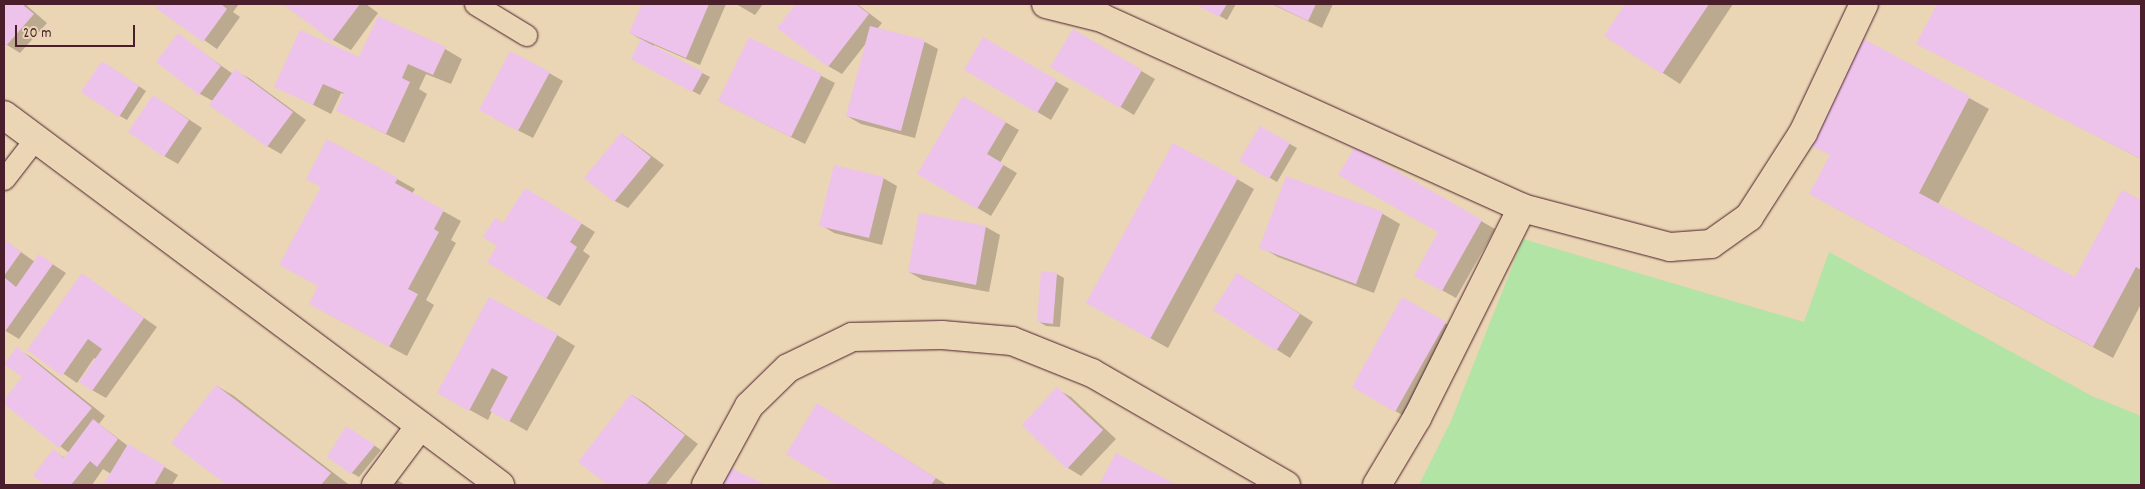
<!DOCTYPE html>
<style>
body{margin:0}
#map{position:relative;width:2145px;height:489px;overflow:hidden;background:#ead5b4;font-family:Dekko,sans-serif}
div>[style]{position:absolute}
.green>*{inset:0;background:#b2e4a5}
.shadow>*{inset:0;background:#0003}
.building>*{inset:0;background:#edc3eb}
.roads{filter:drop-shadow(0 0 1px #4a1f2b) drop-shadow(0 0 1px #4a1f2b)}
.service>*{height:21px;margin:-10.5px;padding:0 10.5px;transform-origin:10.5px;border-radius:10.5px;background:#ead5b4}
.minor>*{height:28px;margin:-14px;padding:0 14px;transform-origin:14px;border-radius:14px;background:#ead5b4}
.tertiary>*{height:28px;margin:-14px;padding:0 14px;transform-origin:14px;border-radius:14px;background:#ead5b4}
span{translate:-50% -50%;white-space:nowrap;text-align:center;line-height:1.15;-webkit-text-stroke:5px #ead5b4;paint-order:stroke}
.frame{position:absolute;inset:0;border:5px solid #4a1f2b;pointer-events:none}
.scale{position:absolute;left:15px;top:25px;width:120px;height:22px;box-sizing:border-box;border:2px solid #4a1f2b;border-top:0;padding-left:6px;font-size:15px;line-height:18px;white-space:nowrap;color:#4a1f2b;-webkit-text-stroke:4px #ead5b4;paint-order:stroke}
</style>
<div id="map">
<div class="green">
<i style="clip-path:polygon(1523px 239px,1804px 322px,1829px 252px,2092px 396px,2141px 416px,2141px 485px,1419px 485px,1451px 421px)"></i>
</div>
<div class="shadow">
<i style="clip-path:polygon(4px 4px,25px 4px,47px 23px,20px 53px,4px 43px)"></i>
<i style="clip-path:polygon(160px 4px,239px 4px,233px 12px,240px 17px,217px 49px,158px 8px)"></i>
<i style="clip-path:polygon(285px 4px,366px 4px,378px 13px,351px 50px,333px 40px)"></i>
<i style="clip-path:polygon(643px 4px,726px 4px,700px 65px,654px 45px,653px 47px,710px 77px,700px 95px,632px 59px,642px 40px,630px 33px)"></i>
<i style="clip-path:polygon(736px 4px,763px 4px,755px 15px)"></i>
<i style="clip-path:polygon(798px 4px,857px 4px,882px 23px,877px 29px,925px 42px,938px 49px,915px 138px,861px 124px,847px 116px,867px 42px,842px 74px,828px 66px,779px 27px)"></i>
<i style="clip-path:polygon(1198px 4px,1236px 4px,1227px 20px)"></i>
<i style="clip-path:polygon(1272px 4px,1333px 4px,1322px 28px)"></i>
<i style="clip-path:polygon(1627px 4px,1733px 4px,1680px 84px,1606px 36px)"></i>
<i style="clip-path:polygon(1938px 4px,2141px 4px,2141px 159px,1918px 43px)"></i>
<i style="clip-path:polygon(1073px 31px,1155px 79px,1134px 115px,1052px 66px)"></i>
<i style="clip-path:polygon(178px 35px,233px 74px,235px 71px,249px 78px,306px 120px,281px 154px,267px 146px,213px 101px,200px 94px)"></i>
<i style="clip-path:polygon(750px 39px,835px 83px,805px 144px,719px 101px)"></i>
<i style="clip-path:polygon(983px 39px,1069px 89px,1051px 120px,965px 69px)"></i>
<i style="clip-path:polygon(1863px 39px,1989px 109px,1938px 204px,2076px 279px,2123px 191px,2141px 201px,2141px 304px,2113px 358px,1830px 205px,1831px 156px)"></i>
<i style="clip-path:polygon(445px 49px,462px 59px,451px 84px,426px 74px,419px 89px,427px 94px,404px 143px,337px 110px,345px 94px,341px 93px,331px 114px,276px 86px,360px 59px)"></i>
<i style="clip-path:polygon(110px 67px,146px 91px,127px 120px,120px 116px)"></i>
<i style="clip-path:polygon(549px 73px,563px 81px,533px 138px,494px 118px)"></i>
<i style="clip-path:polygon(963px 97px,1019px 130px,1000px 163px,1017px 173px,991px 216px,919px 173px)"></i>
<i style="clip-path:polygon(167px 105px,202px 128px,178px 164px,164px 156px)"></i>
<i style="clip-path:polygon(1260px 127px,1297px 148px,1277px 182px,1241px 161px)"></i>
<i style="clip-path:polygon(622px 134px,664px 165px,628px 208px,615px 201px)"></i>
<i style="clip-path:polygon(1355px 149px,1495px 229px,1456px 298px,1429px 283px,1440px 231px)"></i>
<i style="clip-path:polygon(883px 178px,897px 186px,882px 245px,834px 233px,821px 225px)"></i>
<i style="clip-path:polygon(1287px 178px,1383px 214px,1400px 224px,1374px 293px,1278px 257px,1261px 247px)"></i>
<i style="clip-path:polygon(397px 179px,415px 189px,412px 194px,461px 221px,451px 240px,456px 243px,426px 300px,434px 305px,407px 356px,328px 314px)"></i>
<i style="clip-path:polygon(1237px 179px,1254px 189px,1168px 348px,1105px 313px)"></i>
<i style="clip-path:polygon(539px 197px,595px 232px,583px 251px,590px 256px,560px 306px,546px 298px,499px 245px,504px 225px)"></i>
<i style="clip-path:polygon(920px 214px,986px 227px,1000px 235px,989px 292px,923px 280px,909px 272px)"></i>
<i style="clip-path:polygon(4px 240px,35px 262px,40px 256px,66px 273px,19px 339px,4px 330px)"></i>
<i style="clip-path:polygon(1057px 274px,1064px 278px,1060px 327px,1046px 326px,1038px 321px)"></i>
<i style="clip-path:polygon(1238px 274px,1313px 322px,1290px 358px,1215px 310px)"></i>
<i style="clip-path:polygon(82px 275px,157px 327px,106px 398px,92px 390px,96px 359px,94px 358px,77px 383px,29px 350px)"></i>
<i style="clip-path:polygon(1403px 299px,1459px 331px,1409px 419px,1354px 387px)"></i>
<i style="clip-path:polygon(557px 335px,575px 346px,527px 431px,492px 411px,488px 420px,439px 393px)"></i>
<i style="clip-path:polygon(17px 349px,31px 357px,105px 416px,99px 424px,128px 446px,178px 475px,172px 485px,104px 485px,111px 474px,103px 469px,92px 485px,47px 485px,35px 476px,53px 451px,65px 458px,69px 453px,4px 403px,24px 377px)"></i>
<i style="clip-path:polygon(217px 386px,234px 396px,348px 484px,229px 485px,173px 443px)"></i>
<i style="clip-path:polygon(1057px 389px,1071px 397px,1116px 439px,1081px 476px,1068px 468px)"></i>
<i style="clip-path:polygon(632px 395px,645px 403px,698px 444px,665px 485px,610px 485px,580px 462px)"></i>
<i style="clip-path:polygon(835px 415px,947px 485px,839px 485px,788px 453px)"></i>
<i style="clip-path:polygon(354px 432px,381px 450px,359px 477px,352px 473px)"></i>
<i style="clip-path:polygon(1116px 454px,1175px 485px,1100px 485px)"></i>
<i style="clip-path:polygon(393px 478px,406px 485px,387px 485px)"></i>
</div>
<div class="building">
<i style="clip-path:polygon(4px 4px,22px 4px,34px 14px,6px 46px,4px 44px)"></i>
<i style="clip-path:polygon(159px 4px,221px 4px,227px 9px,203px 42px,156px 8px)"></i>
<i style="clip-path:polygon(283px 4px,360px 4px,332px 41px)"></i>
<i style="clip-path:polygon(642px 4px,709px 4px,686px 58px,629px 33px)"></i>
<i style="clip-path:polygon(796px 4px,856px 4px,869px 14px,828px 67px,777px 28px)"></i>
<i style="clip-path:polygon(1195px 4px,1227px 4px,1219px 17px)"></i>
<i style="clip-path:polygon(1273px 4px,1316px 4px,1308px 21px)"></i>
<i style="clip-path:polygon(1625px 4px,1709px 4px,1662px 74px,1604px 36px)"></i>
<i style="clip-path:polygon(1937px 4px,2141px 4px,2141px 159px,1916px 44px)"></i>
<i style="clip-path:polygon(378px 16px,446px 47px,433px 75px,408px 64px,402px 78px,410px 82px,386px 134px,336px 111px,344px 93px,323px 84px,313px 105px,274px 87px,300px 30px,359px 57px)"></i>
<i style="clip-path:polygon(870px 26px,925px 40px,901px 131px,846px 116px)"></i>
<i style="clip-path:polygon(1073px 29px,1142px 70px,1120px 108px,1050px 67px)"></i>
<i style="clip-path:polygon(178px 33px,221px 66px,199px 95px,156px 62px)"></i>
<i style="clip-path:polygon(749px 37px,822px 74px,791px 137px,718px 101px)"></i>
<i style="clip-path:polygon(983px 37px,1057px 80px,1037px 113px,964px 70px)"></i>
<i style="clip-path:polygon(1862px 38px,1970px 96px,1919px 193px,2075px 277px,2122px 190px,2141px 200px,2141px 270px,2136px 267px,2093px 347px,1809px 194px,1830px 155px,1806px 143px)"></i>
<i style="clip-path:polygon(641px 39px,703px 72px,692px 92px,631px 59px)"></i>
<i style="clip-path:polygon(510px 51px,550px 72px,518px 131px,479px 110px)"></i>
<i style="clip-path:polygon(102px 61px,139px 86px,119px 117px,81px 92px)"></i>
<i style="clip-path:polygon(235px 69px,293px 112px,267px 147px,209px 105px)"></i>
<i style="clip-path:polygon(153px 95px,189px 120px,164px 157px,128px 132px)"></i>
<i style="clip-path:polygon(963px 96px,1006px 122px,987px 154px,1004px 164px,977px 209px,917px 174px)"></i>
<i style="clip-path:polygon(1260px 126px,1290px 143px,1269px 179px,1239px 161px)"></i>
<i style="clip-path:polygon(621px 133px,651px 157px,614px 202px,584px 178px)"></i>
<i style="clip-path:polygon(327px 139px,398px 178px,395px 183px,444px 210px,434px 229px,439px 232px,408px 289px,418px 294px,389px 347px,309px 304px,318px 286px,279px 265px,321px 187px,306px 179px)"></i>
<i style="clip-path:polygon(1173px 143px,1238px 178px,1150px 339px,1086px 303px)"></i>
<i style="clip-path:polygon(1355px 147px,1482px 220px,1442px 291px,1414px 276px,1438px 232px,1338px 175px)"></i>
<i style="clip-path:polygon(834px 165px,884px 177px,869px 238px,819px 226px)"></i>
<i style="clip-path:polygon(1286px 176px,1383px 212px,1356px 284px,1259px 248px)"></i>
<i style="clip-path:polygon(525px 188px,582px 223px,570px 242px,577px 247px,546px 299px,487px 262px,497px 246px,483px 237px,495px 218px,503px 223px)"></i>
<i style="clip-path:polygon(919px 213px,986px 226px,976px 285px,908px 272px)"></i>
<i style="clip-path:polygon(4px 239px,21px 252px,4px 276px)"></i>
<i style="clip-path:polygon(39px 254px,53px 264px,4px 333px,4px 277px,16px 287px)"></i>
<i style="clip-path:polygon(1041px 271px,1057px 273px,1053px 324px,1037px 322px)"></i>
<i style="clip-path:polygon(82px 273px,144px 318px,92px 391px,79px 382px,102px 349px,88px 339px,62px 376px,27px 350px)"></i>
<i style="clip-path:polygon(1237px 273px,1300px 314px,1276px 351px,1213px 310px)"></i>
<i style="clip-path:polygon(489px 297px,558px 334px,509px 422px,490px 411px,508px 377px,492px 368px,469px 411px,437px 393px)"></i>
<i style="clip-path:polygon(1402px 297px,1446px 322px,1395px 412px,1352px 387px)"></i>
<i style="clip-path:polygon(17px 347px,92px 408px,59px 448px,4px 404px,4px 400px,22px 377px,4px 364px)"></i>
<i style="clip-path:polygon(216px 385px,331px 473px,321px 485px,227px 485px,171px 443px)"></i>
<i style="clip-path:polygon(1057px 387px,1103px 430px,1067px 469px,1022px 425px)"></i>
<i style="clip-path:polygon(631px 394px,685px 435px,646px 485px,608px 485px,578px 462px)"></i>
<i style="clip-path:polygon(817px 403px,936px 478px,931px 485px,837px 485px,786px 454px)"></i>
<i style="clip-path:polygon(93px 419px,118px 439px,97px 467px,90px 461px,71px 485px,45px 485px,33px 476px,53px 449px,64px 458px)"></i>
<i style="clip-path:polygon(346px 426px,375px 445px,351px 474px,327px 457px)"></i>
<i style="clip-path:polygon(128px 444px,165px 466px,154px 485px,103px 485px)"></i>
<i style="clip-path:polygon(1116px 453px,1177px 485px,1099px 485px)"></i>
<i style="clip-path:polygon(727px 466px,766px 485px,717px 485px)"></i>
</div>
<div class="roads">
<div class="service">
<i style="left:475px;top:4px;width:60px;rotate:31.3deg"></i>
<i style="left:4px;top:179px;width:51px;rotate:-52.2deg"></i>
</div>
<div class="minor">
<i style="left:1046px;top:4px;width:58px;rotate:14deg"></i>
<i style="left:1102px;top:18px;width:461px;rotate:24.3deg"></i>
<i style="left:1522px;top:208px;width:153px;rotate:14.8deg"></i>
<i style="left:1670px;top:247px;width:41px;rotate:-4.2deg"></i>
<i style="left:1711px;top:244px;width:47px;rotate:-35.4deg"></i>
<i style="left:1749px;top:217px;width:100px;rotate:-57.3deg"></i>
<i style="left:1803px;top:133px;width:143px;rotate:-64.7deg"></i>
<i style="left:376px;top:485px;width:74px;rotate:-53.3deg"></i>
<i style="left:706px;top:485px;width:90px;rotate:-61.4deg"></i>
<i style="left:749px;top:406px;width:54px;rotate:-44.3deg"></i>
<i style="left:788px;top:368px;width:71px;rotate:-25.8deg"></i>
<i style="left:852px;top:337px;width:90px;rotate:-1.3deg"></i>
<i style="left:942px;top:335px;width:70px;rotate:4.9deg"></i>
<i style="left:1012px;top:341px;width:86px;rotate:21.8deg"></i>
<i style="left:1092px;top:373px;width:224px;rotate:30deg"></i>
<i style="left:1377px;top:485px;width:78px;rotate:-59.2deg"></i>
<i style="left:1417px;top:418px;width:235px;rotate:-63.4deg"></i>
</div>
<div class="tertiary">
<i style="left:4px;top:115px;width:619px;rotate:36.72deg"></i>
</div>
</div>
<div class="frame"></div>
<div class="scale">20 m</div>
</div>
